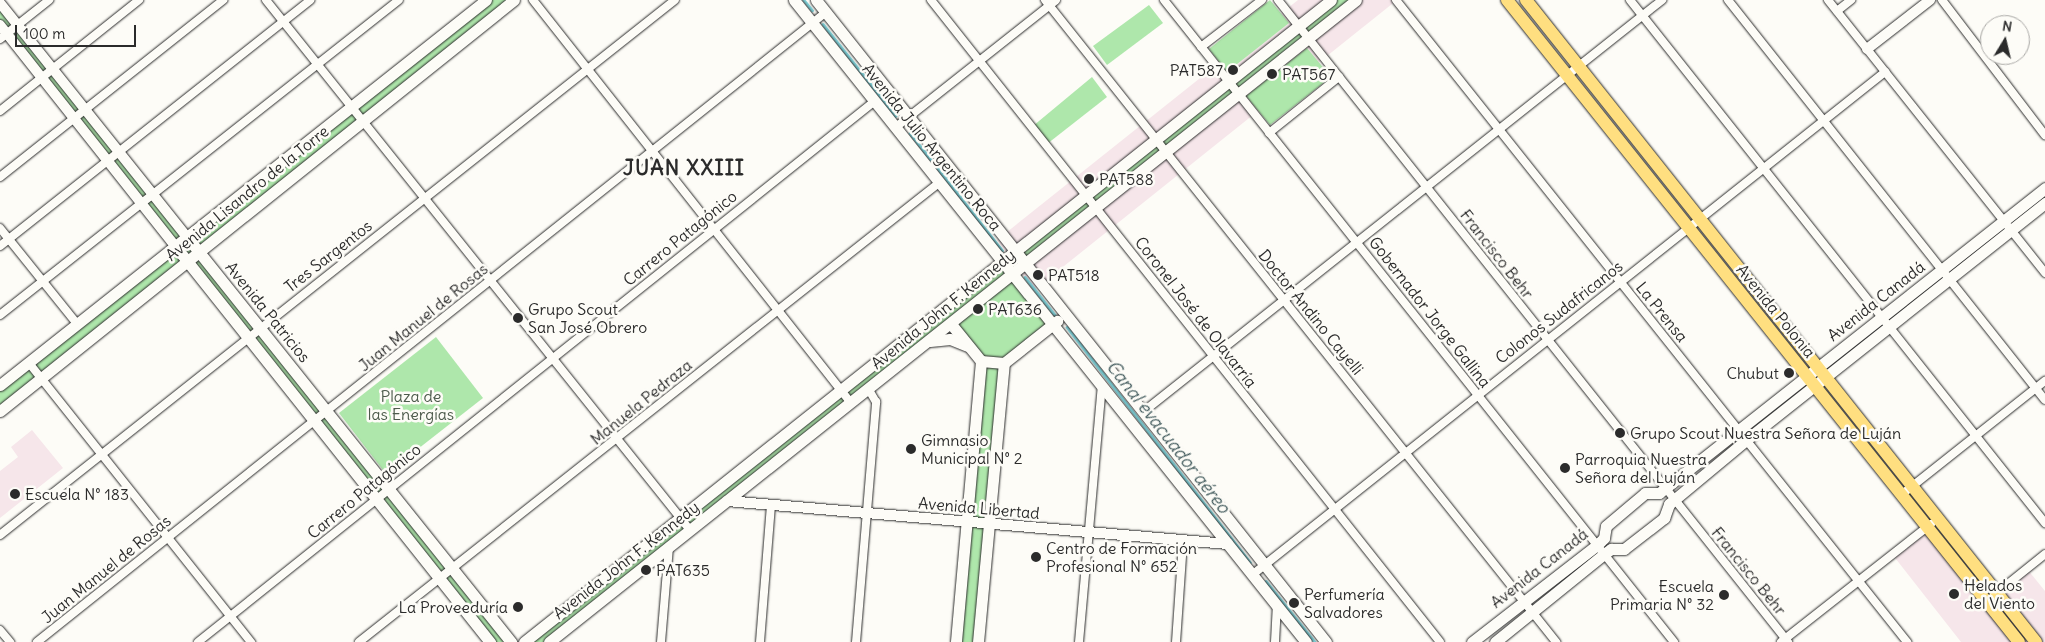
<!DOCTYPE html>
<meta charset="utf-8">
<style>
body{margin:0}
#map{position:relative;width:2045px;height:642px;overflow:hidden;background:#fdfcf7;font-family:Delius,sans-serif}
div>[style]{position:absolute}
.built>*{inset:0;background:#f6e6ea}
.green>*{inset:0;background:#aee7ab}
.stream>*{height:2.5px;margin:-1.25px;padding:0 1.25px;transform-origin:1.25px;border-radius:1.25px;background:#81d2d9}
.roads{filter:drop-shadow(0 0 1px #2b2b2b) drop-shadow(0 0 1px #2b2b2b)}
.minor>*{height:8px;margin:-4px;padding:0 4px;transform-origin:4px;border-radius:4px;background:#fdfcf7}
.tertiary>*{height:10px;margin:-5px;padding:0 5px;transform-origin:5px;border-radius:5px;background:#fdfcf7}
.secondary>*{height:11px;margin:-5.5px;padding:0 5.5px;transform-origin:5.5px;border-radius:5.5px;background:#fdfcf7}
.primary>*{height:12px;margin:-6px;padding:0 6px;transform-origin:6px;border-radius:6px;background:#ffdf80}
.dots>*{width:14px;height:14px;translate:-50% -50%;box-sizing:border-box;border:2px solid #fdfcf7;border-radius:50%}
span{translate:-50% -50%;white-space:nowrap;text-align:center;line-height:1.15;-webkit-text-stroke:5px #fdfcf7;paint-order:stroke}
.poi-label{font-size:16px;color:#2b2b2b}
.right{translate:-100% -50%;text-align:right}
.left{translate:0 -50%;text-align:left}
.street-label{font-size:16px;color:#2b2b2b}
.park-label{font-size:16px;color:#4c5a4b}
.water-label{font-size:18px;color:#455d5f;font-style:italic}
.district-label{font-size:21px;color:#2b2b2b;font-weight:700;letter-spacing:1px}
.north{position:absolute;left:1980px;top:15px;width:50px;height:50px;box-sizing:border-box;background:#fdfcf7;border:1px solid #a9a8a5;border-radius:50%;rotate:9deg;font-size:14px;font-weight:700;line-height:20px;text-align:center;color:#2b2b2b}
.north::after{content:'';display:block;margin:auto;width:18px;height:22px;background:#2b2b2b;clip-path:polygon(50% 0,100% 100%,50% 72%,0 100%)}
.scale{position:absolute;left:15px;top:25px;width:121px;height:22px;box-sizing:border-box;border:2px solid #2b2b2b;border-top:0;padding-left:6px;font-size:15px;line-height:18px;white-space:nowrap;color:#2b2b2b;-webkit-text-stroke:4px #fdfcf7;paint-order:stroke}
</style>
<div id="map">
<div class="built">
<i style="clip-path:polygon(1298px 0,1397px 0,1034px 290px,997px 240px)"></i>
<i style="clip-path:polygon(32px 430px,63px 468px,0 518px,0 471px,18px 457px,11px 447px)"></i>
<i style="clip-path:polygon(1927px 527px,1986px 601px,2027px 569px,2045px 591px,2045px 642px,1961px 642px,1892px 554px)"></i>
</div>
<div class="green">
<i style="clip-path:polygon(486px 0,514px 0,199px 252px,511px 642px,490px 642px,188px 261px,0 411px,0 385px,176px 247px,0 25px,0 3px,188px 237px)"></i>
<i style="clip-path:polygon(1270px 0,1289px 23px,1227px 72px,1209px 49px)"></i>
<i style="clip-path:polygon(1331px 0,1356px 0,1012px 273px,1053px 324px,1004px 363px,978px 642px,956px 642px,981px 361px,951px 324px,549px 642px,524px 642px)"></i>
<i style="clip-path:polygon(1149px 5px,1163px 23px,1107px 65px,1093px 46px)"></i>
<i style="clip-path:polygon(1307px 48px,1331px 77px,1270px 125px,1246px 96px)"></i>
<i style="clip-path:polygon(1092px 77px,1107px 97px,1047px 144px,1033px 126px)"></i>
<i style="clip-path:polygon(436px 337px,483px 398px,386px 474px,339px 413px)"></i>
</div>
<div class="stream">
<i style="left:804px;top:0;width:13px;rotate:51deg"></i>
<i style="left:823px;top:24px;width:117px;rotate:51.6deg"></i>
<i style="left:910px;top:133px;width:149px;rotate:51.8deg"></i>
<i style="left:1025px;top:277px;width:48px;rotate:51.7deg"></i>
<i style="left:1067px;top:327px;width:298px;rotate:52.1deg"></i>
<i style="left:1266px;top:581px;width:78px;rotate:51.2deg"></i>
</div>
<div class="roads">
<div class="minor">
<i style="left:266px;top:0;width:679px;rotate:51.34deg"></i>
<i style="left:533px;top:0;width:513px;rotate:51.72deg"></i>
<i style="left:931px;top:0;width:819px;rotate:51.59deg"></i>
<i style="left:1045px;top:0;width:821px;rotate:51.48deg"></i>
<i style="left:1164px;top:0;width:820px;rotate:51.54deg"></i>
<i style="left:1278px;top:0;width:820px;rotate:51.54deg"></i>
<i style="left:1396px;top:0;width:821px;rotate:51.48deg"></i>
<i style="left:1630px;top:0;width:668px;rotate:51.57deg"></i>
<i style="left:1728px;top:0;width:510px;rotate:51.6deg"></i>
<i style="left:1828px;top:0;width:349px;rotate:51.5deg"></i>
<i style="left:1942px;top:0;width:170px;rotate:52.7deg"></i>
<i style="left:1837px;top:11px;width:18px;rotate:-38deg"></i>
<i style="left:0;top:39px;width:63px;rotate:-38.5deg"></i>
<i style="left:1201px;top:47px;width:77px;rotate:-37.6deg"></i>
<i style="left:0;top:111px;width:178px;rotate:-38.6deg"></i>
<i style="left:896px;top:127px;width:204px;rotate:-38.4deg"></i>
<i style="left:1269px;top:133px;width:90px;rotate:-38.7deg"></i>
<i style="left:0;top:177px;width:285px;rotate:-38.4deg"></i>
<i style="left:0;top:228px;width:124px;rotate:51.2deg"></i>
<i style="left:0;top:246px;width:396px;rotate:-38.4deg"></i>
<i style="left:0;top:315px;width:508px;rotate:-38.29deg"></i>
<i style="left:29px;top:363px;width:357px;rotate:51.5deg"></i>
<i style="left:1143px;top:412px;width:663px;rotate:-38.44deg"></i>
<i style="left:1901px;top:495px;width:184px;rotate:-38.4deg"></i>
<i style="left:0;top:535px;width:861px;rotate:-38.4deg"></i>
<i style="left:1252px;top:575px;width:809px;rotate:-38.47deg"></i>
<i style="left:1994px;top:595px;width:65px;rotate:-38.8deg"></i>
<i style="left:0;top:630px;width:16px;rotate:50deg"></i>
<i style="left:37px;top:642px;width:1008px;rotate:-38.6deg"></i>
<i style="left:198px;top:642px;width:867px;rotate:-38.63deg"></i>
<i style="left:359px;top:642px;width:741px;rotate:-38.37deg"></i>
<i style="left:661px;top:642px;width:96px;rotate:-85.2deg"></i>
<i style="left:760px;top:642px;width:137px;rotate:-85.4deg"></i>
<i style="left:856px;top:642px;width:241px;rotate:-85.2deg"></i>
<i style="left:876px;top:402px;width:14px;rotate:-120deg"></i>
<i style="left:1079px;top:642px;width:257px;rotate:-84.9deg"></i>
<i style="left:1176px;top:642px;width:101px;rotate:-86deg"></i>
<i style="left:1275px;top:642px;width:36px;rotate:-87deg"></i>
<i style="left:1781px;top:642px;width:191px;rotate:-38.2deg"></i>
</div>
<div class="tertiary">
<i style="left:0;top:3px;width:300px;rotate:51.4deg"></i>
<i style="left:0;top:25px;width:283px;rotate:51.6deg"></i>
<i style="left:1867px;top:49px;width:80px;rotate:-37.9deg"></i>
<i style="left:727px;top:501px;width:503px;rotate:4.91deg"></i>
</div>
<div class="secondary">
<i style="left:794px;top:0;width:821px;rotate:51.43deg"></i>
<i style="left:816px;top:0;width:820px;rotate:51.54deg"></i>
<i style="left:187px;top:237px;width:519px;rotate:51.34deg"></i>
<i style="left:176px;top:247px;width:505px;rotate:51.52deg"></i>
<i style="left:951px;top:324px;width:48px;rotate:51deg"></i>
<i style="left:981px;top:361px;width:282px;rotate:95.1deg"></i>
<i style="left:930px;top:341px;width:20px;rotate:-6deg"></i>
<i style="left:950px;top:339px;width:18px;rotate:22deg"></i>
<i style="left:981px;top:361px;width:23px;rotate:5deg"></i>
<i style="left:0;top:385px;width:620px;rotate:-38.39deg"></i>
<i style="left:0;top:411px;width:658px;rotate:-38.65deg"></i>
<i style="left:524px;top:642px;width:1031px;rotate:-38.5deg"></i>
<i style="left:549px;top:642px;width:1031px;rotate:-38.5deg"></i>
<i style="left:978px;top:642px;width:280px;rotate:-84.7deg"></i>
<i style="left:1004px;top:363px;width:68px;rotate:-38.4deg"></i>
<i style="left:1472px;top:642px;width:158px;rotate:-37.8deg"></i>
<i style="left:1597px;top:545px;width:10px;rotate:-45deg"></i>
<i style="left:1604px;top:538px;width:12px;rotate:-81deg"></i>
<i style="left:1606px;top:526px;width:51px;rotate:-40.2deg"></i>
<i style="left:1645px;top:493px;width:14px"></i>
<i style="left:1659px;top:493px;width:492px;rotate:-38.3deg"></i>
<i style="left:1495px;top:642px;width:140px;rotate:-38.9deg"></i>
<i style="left:1604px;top:554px;width:9px;rotate:-36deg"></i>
<i style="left:1611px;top:549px;width:13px"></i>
<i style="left:1624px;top:549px;width:51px;rotate:-37.8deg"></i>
<i style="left:1664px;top:518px;width:15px;rotate:-70deg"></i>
<i style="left:1669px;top:504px;width:100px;rotate:-39.7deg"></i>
<i style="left:1746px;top:440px;width:382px;rotate:-38.4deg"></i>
</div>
<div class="primary">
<i style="left:1507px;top:0;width:821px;rotate:51.43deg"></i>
<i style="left:1526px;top:0;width:820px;rotate:51.54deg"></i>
</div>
</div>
<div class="dots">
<i style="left:1233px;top:70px;background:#2b2b2b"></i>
<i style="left:1272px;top:74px;background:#2b2b2b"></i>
<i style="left:1089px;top:179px;background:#2b2b2b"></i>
<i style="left:1038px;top:275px;background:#2b2b2b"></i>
<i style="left:978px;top:309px;background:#2b2b2b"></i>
<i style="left:518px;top:318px;background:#2b2b2b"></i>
<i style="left:1789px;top:373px;background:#2b2b2b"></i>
<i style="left:1620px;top:433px;background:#2b2b2b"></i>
<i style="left:911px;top:449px;background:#2b2b2b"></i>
<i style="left:1565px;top:468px;background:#2b2b2b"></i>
<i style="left:15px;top:494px;background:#2b2b2b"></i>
<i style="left:1036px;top:557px;background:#2b2b2b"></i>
<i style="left:646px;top:570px;background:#2b2b2b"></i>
<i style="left:1954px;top:594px;background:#2b2b2b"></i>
<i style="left:1724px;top:595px;background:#2b2b2b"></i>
<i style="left:1294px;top:603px;background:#2b2b2b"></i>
<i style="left:518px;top:607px;background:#2b2b2b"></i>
</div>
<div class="poi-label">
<span class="right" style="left:1223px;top:70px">PAT587</span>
<span class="left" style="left:1282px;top:74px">PAT567</span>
<span class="left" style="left:1099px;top:179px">PAT588</span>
<span class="left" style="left:1048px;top:275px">PAT518</span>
<span class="left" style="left:528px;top:318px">Grupo Scout<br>San José Obrero</span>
<span class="left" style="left:988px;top:309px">PAT636</span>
<span class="right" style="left:1779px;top:373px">Chubut</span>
<span class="left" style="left:1630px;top:433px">Grupo Scout Nuestra Señora de Luján</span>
<span class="left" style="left:921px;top:449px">Gimnasio<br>Municipal N° 2</span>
<span class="left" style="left:1575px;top:468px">Parroquia Nuestra<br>Señora del Luján</span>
<span class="left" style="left:25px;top:494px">Escuela N° 183</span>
<span class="left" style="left:1046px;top:557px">Centro de Formación<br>Profesional N° 652</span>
<span class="left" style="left:656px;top:570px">PAT635</span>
<span class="left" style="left:1964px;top:594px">Helados<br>del Viento</span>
<span class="right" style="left:1714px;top:595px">Escuela<br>Primaria N° 32</span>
<span class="left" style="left:1304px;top:603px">Perfumería<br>Salvadores</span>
<span class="right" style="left:508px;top:607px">La Proveeduría</span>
</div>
<div class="street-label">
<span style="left:932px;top:147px;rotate:51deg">Avenida Julio Argentino Roca</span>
<span style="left:247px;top:193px;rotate:-39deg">Avenida Lisandro de la Torre</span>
<span style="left:680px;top:238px;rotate:-39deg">Carrero Patagónico</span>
<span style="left:1497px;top:254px;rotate:52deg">Francisco Behr</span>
<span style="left:328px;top:256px;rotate:-38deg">Tres Sargentos</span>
<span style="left:1876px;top:301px;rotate:-38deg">Avenida Canadá</span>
<span style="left:943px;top:309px;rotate:-39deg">Avenida John F. Kennedy</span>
<span style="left:1776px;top:311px;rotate:51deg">Avenida Polonia</span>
<span style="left:268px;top:312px;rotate:51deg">Avenida Patricios</span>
<span style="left:1196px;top:312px;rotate:52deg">Coronel José de Olavarría</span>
<span style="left:1311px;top:312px;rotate:51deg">Doctor Andino Cayelli</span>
<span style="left:1430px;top:312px;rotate:52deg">Gobernador Jorge Gallina</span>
<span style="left:1559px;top:312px;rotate:-38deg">Colonos Sudafricanos</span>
<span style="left:1662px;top:312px;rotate:51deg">La Prensa</span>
<span style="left:423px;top:317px;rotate:-39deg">Juan Manuel de Rosas</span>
<span style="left:641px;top:402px;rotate:-39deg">Manuela Pedraza</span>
<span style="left:364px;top:491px;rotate:-39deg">Carrero Patagónico</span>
<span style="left:979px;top:508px;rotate:5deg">Avenida Libertad</span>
<span style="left:626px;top:560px;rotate:-38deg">Avenida John F. Kennedy</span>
<span style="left:1539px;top:568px;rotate:-38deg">Avenida Canadá</span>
<span style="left:106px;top:569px;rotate:-39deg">Juan Manuel de Rosas</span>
<span style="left:1749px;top:571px;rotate:51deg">Francisco Behr</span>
</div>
<div class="park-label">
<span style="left:411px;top:405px">Plaza de<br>las Energías</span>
</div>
<div class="water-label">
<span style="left:1168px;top:437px;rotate:52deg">Canal evacuador aéreo</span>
</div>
<div class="district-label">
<span style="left:684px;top:168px">JUAN XXIII</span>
</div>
<div class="north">N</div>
<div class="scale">100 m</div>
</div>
